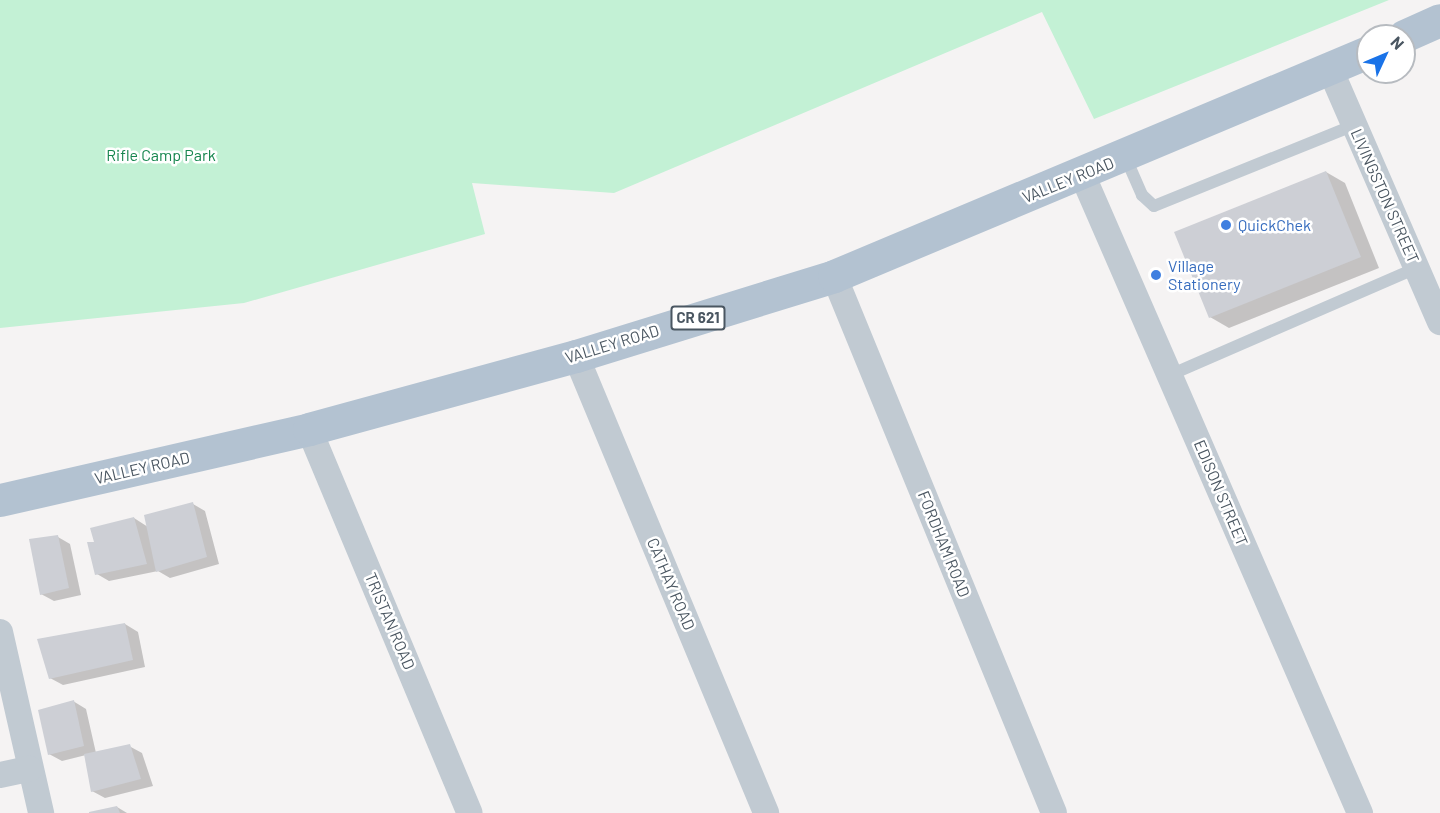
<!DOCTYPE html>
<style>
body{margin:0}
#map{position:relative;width:1440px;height:813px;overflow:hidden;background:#f5f3f3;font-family:Barlow,sans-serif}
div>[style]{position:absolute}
.green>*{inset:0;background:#c3f1d5}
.shadow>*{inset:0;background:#0003}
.building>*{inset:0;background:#cdcfd5}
.service>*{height:12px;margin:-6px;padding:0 6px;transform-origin:6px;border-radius:6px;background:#c1cad2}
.minor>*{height:26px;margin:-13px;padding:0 13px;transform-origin:13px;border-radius:13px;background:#c1cad2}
.primary>*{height:33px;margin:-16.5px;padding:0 16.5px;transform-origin:16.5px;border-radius:16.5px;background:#b3c2d1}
.dots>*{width:16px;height:16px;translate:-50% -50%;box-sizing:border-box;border:3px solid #fff;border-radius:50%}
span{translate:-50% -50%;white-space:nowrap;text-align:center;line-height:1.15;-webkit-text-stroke:5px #fff;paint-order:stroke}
.shield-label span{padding:2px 4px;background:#fff;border:2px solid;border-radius:4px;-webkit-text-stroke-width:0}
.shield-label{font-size:15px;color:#4a5661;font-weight:700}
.park-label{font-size:16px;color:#17864f}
.street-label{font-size:16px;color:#4a5661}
.shop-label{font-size:16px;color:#366cbe}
.left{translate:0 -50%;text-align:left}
.north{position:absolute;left:1356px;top:24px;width:60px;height:60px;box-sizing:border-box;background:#fff;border:2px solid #b7bbc0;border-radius:50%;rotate:46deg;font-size:16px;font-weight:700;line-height:24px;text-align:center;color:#4a5661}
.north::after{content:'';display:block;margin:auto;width:21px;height:27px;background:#1a73e8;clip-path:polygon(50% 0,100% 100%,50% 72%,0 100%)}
</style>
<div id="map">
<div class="green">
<i style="clip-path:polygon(0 0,1389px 0,1094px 119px,1042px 12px,614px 193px,472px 183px,485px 234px,244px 303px,0 328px)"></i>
</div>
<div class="shadow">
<i style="clip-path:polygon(1326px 172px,1345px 183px,1379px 268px,1229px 328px,1210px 317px)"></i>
<i style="clip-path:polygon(193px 504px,205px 511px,219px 564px,170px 578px,158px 571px,109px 581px,97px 574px,96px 543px,134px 518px,148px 527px)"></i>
<i style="clip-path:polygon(58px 537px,70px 544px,81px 595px,54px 601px,41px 594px)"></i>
<i style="clip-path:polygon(125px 624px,138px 632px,145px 667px,63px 685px,50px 678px)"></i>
<i style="clip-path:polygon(73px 701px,86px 709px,96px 753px,129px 746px,142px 753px,153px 786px,105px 798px,92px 791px,86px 755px,62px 761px,49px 754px)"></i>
<i style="clip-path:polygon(117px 807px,127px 813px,94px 813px)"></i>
</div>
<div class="building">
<i style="clip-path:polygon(1326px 171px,1361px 257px,1209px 318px,1174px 232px)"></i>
<i style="clip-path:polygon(193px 502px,207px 557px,156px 572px,144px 515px)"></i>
<i style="clip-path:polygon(134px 517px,147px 564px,95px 575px,87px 542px,94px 542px,90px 528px)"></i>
<i style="clip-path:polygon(58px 535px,69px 588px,40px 595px,29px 539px)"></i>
<i style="clip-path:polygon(125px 623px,133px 660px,49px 679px,37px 639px)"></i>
<i style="clip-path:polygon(74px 700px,84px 746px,48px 755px,38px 710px)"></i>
<i style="clip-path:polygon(130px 744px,141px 779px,91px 792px,84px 754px)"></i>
<i style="clip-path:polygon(117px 806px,120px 813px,89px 813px,89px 812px)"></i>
</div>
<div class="service">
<i style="left:1125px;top:156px;width:43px;rotate:66.4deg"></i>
<i style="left:1142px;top:195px;width:16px;rotate:43deg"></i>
<i style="left:1154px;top:206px;width:216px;rotate:-22deg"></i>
<i style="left:1170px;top:375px;width:268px;rotate:-23.5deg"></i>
</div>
<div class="minor">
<i style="left:1330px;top:69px;width:276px;rotate:66.5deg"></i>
<i style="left:1082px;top:174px;width:697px;rotate:66.49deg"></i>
<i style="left:834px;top:276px;width:580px;rotate:67.72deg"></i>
<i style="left:576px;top:356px;width:495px;rotate:67.4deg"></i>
<i style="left:309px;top:429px;width:416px;rotate:67.3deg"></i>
<i style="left:0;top:632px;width:186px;rotate:77.2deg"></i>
<i style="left:0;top:775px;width:30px;rotate:-12deg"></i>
</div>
<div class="primary">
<i style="left:1404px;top:36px;width:39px;rotate:-24deg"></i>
<i style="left:0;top:500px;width:317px;rotate:-12.9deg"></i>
<i style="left:309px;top:429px;width:277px;rotate:-15.3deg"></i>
<i style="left:576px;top:356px;width:270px;rotate:-17.2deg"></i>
<i style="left:834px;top:276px;width:579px;rotate:-22.76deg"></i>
</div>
<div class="dots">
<i style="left:1226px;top:225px;background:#3f7fe0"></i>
<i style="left:1156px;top:275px;background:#3f7fe0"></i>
</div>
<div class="shield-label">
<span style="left:698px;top:318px">CR 621</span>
</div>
<div class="park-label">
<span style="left:161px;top:155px">Rifle Camp Park</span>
</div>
<div class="street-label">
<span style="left:1068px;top:180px;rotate:-22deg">VALLEY ROAD</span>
<span style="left:1385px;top:196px;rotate:66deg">LIVINGSTON STREET</span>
<span style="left:612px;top:344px;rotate:-17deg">VALLEY ROAD</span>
<span style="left:142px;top:468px;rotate:-13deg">VALLEY ROAD</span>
<span style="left:1221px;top:493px;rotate:67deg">EDISON STREET</span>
<span style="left:944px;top:544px;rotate:68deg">FORDHAM ROAD</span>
<span style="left:671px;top:584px;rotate:67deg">CATHAY ROAD</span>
<span style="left:390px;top:621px;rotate:67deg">TRISTAN ROAD</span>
</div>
<div class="shop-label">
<span class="left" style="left:1238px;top:225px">QuickChek</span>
<span class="left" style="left:1168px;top:275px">Village<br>Stationery</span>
</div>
<div class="north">N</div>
</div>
